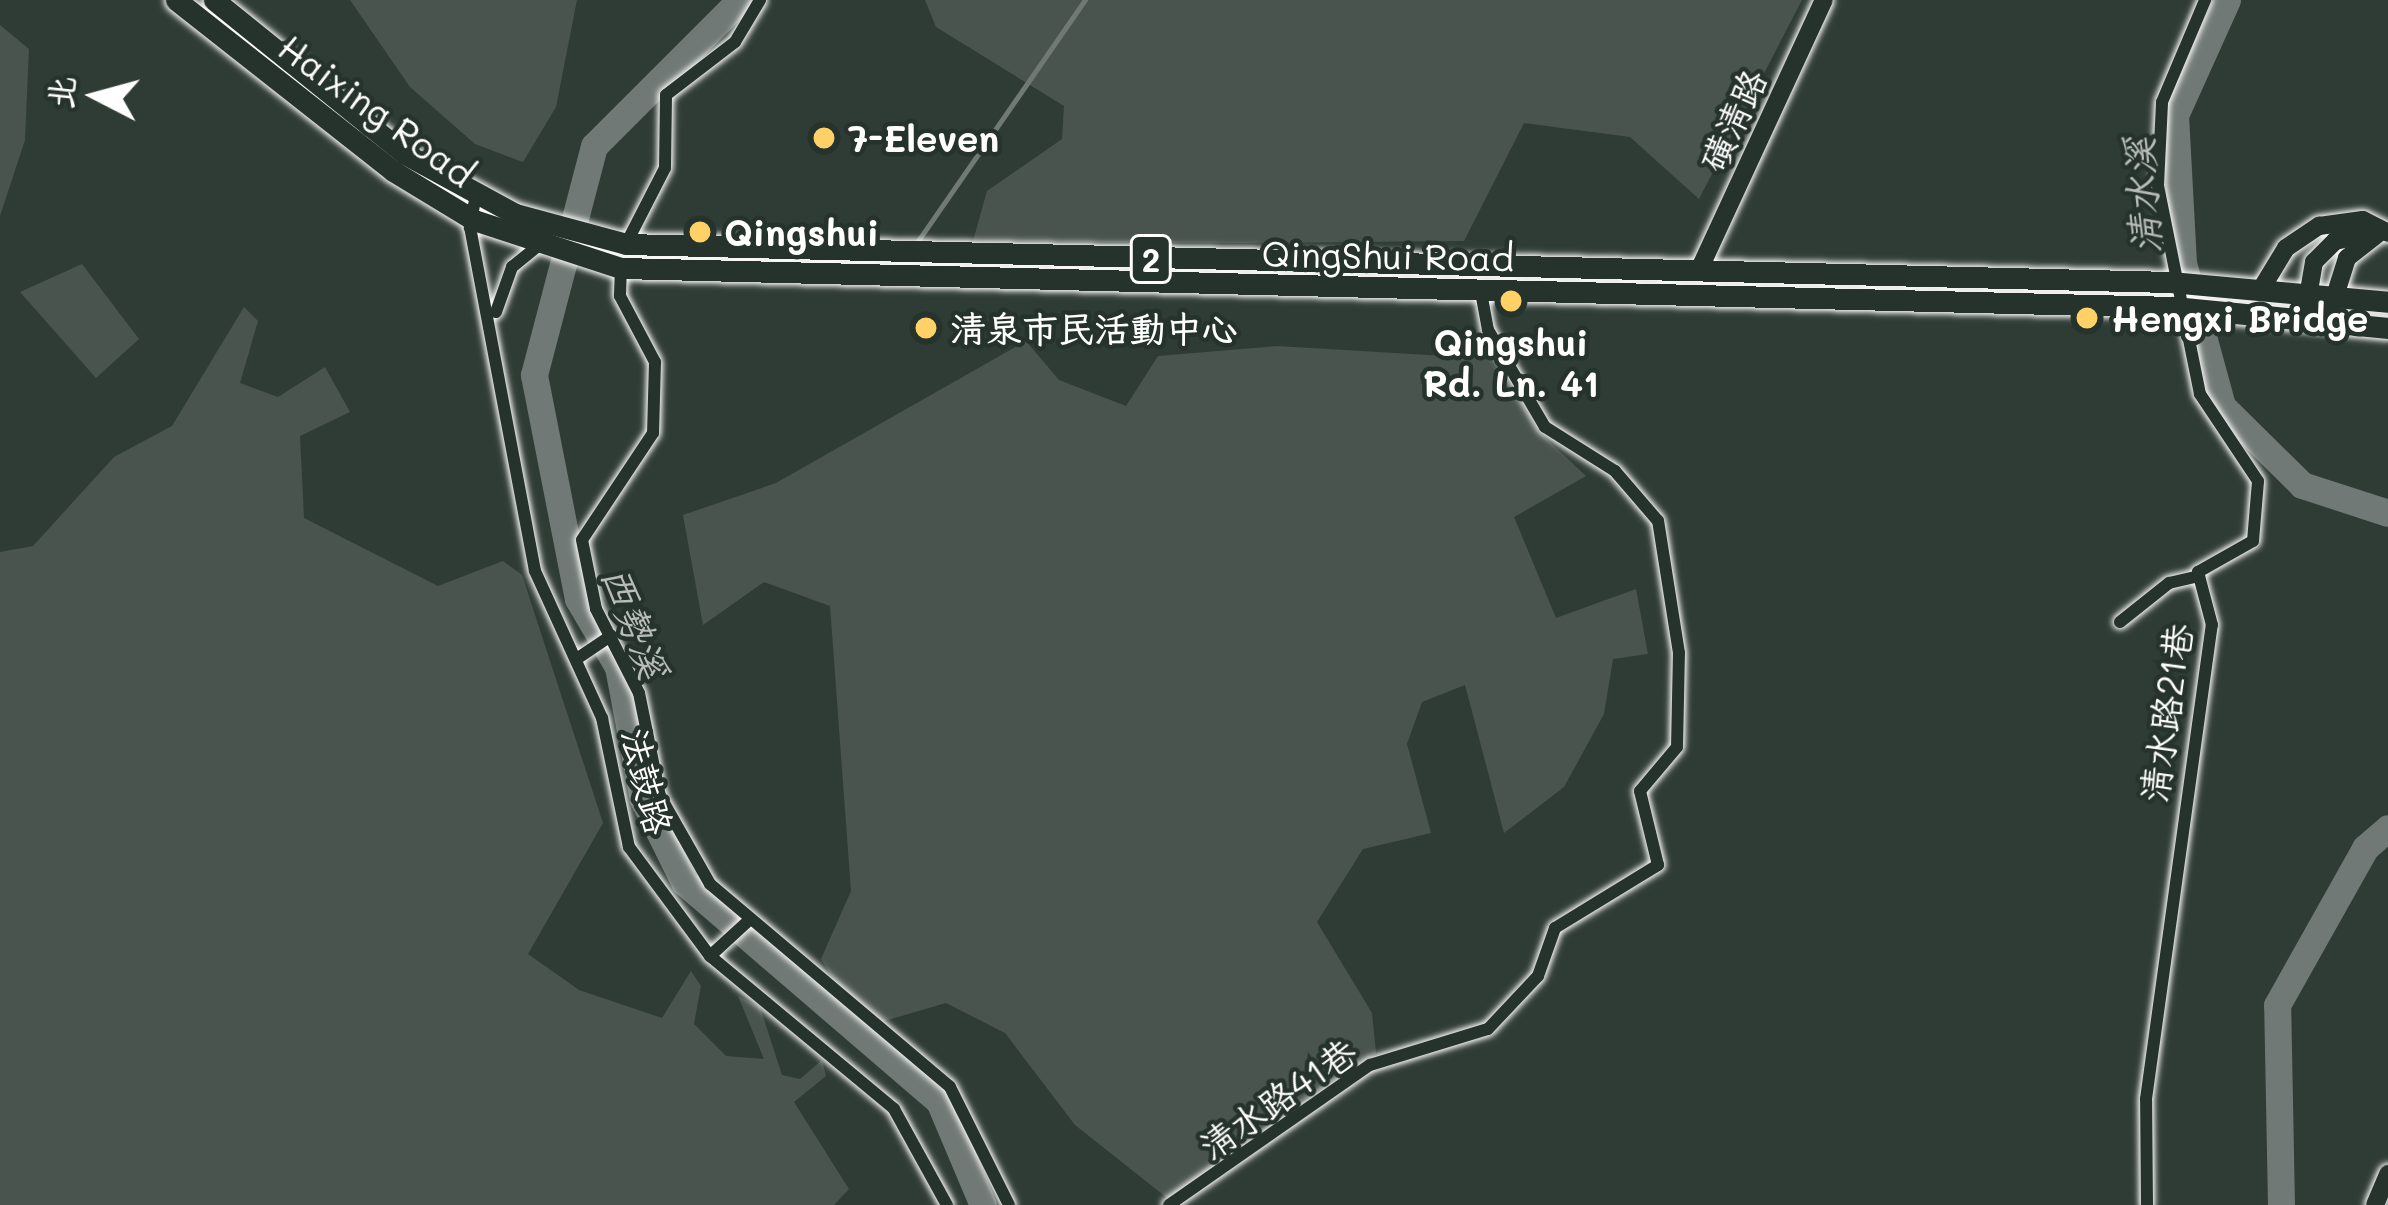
<!DOCTYPE html>
<meta charset="utf-8">
<style>
body{margin:0}
#map{position:relative;width:2388px;height:1205px;overflow:hidden;background:#2f3b35;font-family:Mali,"LXGW WenKai TC",sans-serif}
div>[style]{position:absolute}
.green>*{inset:0;background:#4a544f}
.stream>*{height:4.5px;margin:-2.25px;padding:0 2.25px;transform-origin:2.25px;border-radius:2.25px;background:#707975}
.river>*{height:27px;margin:-13.5px;padding:0 13.5px;transform-origin:13.5px;border-radius:13.5px;background:#707975}
.roads{filter:drop-shadow(0 0 3px #fff) drop-shadow(0 0 3px #fff)}
.street>*{height:12px;margin:-6px;padding:0 6px;transform-origin:6px;border-radius:6px;background:#26332d}
.secondary>*{height:18px;margin:-9px;padding:0 9px;transform-origin:9px;border-radius:9px;background:#26332d}
.primary>*{height:21px;margin:-10.5px;padding:0 10.5px;transform-origin:10.5px;border-radius:10.5px;background:#26332d}
.dots>*{width:33px;height:33px;translate:-50% -50%;box-sizing:border-box;border:6px solid #26332d;border-radius:50%}
span{translate:-50% -50%;white-space:nowrap;text-align:center;line-height:1.15;-webkit-text-stroke:9px #26332d;paint-order:stroke}
.shield-label span{padding:3px 9px;background:#26332d;border:3px solid;border-radius:9px;-webkit-text-stroke-width:0}
.shield-label{font-size:33px;color:#fff;font-weight:700}
.street-label{font-size:36px;color:#fff}
.poi-label{font-size:36px;color:#fff;font-weight:700}
.left{translate:0 -50%;text-align:left}
.water-label{font-size:39px;color:#b8bcba;font-style:italic}
.north{position:absolute;left:36px;top:36px;width:120px;height:120px;-webkit-text-stroke:9px #26332d;paint-order:stroke;rotate:276deg;font-size:33px;font-weight:700;line-height:48px;text-align:center;color:#fff}
.north::after{content:'';display:block;margin:auto;width:42px;height:54px;background:#fff;clip-path:polygon(50% 0,100% 100%,50% 72%,0 100%)}
</style>
<div id="map">
<div class="green">
<i style="clip-path:polygon(350px 0,577px 0,556px 107px,523px 162px,475px 144px,410px 87px)"></i>
<i style="clip-path:polygon(925px 0,1802px 0,1699px 199px,1630px 137px,1524px 123px,1464px 241px,1243px 243px,973px 241px,987px 191px,1062px 139px,1064px 106px,936px 27px)"></i>
<i style="clip-path:polygon(0 25px,29px 49px,25px 140px,0 216px)"></i>
<i style="clip-path:polygon(82px 264px,139px 339px,96px 378px,20px 292px)"></i>
<i style="clip-path:polygon(244px 307px,258px 321px,240px 383px,278px 397px,325px 367px,350px 412px,300px 436px,304px 518px,438px 586px,503px 561px,522px 575px,603px 823px,528px 954px,579px 990px,662px 1018px,691px 971px,701px 986px,694px 1024px,726px 1056px,764px 1059px,738px 996px,760px 1007px,782px 1075px,800px 1079px,822px 1060px,826px 1076px,794px 1102px,849px 1189px,834px 1205px,0 1205px,0 552px,33px 546px,114px 457px,172px 426px)"></i>
<i style="clip-path:polygon(1026px 341px,1059px 380px,1126px 406px,1158px 356px,1277px 346px,1495px 359px,1538px 431px,1586px 476px,1514px 517px,1556px 618px,1636px 589px,1648px 654px,1613px 659px,1604px 714px,1564px 787px,1504px 833px,1465px 685px,1422px 702px,1407px 744px,1431px 833px,1363px 849px,1317px 922px,1372px 1013px,1376px 1053px,1237px 1142px,1176px 1205px,1075px 1125px,1005px 1033px,946px 1003px,864px 1027px,821px 959px,851px 891px,830px 606px,764px 582px,703px 625px,683px 515px,776px 483px)"></i>
</div>
<div class="stream">
<i style="left:918px;top:241px;width:293px;rotate:-55.3deg"></i>
</div>
<div class="river">
<i style="left:740px;top:0;width:206px;rotate:135deg"></i>
<i style="left:594px;top:146px;width:237px;rotate:104.7deg"></i>
<i style="left:534px;top:375px;width:228px;rotate:78.9deg"></i>
<i style="left:578px;top:599px;width:79px;rotate:59.5deg"></i>
<i style="left:618px;top:667px;width:134px;rotate:79.3deg"></i>
<i style="left:643px;top:799px;width:93px;rotate:63.7deg"></i>
<i style="left:684px;top:882px;width:336px;rotate:40.7deg"></i>
<i style="left:939px;top:1101px;width:113px;rotate:67.1deg"></i>
<i style="left:2227px;top:0;width:126px;rotate:114.3deg"></i>
<i style="left:2175px;top:115px;width:148px;rotate:86.9deg"></i>
<i style="left:2183px;top:263px;width:148px;rotate:74.7deg"></i>
<i style="left:2222px;top:406px;width:112px;rotate:44.6deg"></i>
<i style="left:2302px;top:485px;width:90px;rotate:18deg"></i>
<i style="left:2281px;top:1205px;width:200px;rotate:-91.1deg"></i>
<i style="left:2277px;top:1005px;width:180px;rotate:-60.7deg"></i>
<i style="left:2365px;top:848px;width:30px;rotate:-41deg"></i>
</div>
<div class="roads">
<div class="street">
<i style="left:476px;top:195px;width:33px;rotate:101deg"></i>
<i style="left:470px;top:227px;width:350px;rotate:79.3deg"></i>
<i style="left:535px;top:571px;width:162px;rotate:65.5deg"></i>
<i style="left:602px;top:718px;width:132px;rotate:78.2deg"></i>
<i style="left:629px;top:847px;width:136px;rotate:53.4deg"></i>
<i style="left:710px;top:956px;width:239px;rotate:39.7deg"></i>
<i style="left:894px;top:1109px;width:110px;rotate:61.1deg"></i>
<i style="left:625px;top:246px;width:88px;rotate:-62.9deg"></i>
<i style="left:665px;top:168px;width:73px;rotate:-89.2deg"></i>
<i style="left:666px;top:95px;width:87px;rotate:-37.5deg"></i>
<i style="left:735px;top:42px;width:49px;rotate:-59.2deg"></i>
<i style="left:621px;top:266px;width:30px;rotate:92deg"></i>
<i style="left:620px;top:296px;width:75px;rotate:62.1deg"></i>
<i style="left:655px;top:362px;width:71px;rotate:91.6deg"></i>
<i style="left:653px;top:433px;width:128px;rotate:123.6deg"></i>
<i style="left:582px;top:540px;width:70px;rotate:78.5deg"></i>
<i style="left:596px;top:609px;width:94px;rotate:62.9deg"></i>
<i style="left:639px;top:693px;width:105px;rotate:78.5deg"></i>
<i style="left:660px;top:796px;width:101px;rotate:60.4deg"></i>
<i style="left:710px;top:884px;width:314px;rotate:40.2deg"></i>
<i style="left:950px;top:1087px;width:132px;rotate:63.4deg"></i>
<i style="left:496px;top:312px;width:48px;rotate:-70.4deg"></i>
<i style="left:512px;top:267px;width:32px;rotate:-39deg"></i>
<i style="left:2120px;top:622px;width:63px;rotate:-38.5deg"></i>
<i style="left:2169px;top:583px;width:31px;rotate:-13deg"></i>
<i style="left:578px;top:658px;width:40px;rotate:-34deg"></i>
<i style="left:710px;top:956px;width:52px;rotate:-42.6deg"></i>
<i style="left:1169px;top:1205px;width:245px;rotate:-34.9deg"></i>
<i style="left:1370px;top:1065px;width:123px;rotate:-17deg"></i>
<i style="left:1488px;top:1029px;width:73px;rotate:-46.7deg"></i>
<i style="left:1538px;top:976px;width:51px;rotate:-70.5deg"></i>
<i style="left:1555px;top:928px;width:121px;rotate:-31.5deg"></i>
<i style="left:1658px;top:865px;width:76px;rotate:-103.7deg"></i>
<i style="left:1640px;top:791px;width:57px;rotate:-49.9deg"></i>
<i style="left:1677px;top:747px;width:94px;rotate:-88.8deg"></i>
<i style="left:1679px;top:653px;width:134px;rotate:-99deg"></i>
<i style="left:1658px;top:521px;width:66px;rotate:-130.7deg"></i>
<i style="left:1615px;top:471px;width:83px;rotate:-147.8deg"></i>
<i style="left:1545px;top:427px;width:113px;rotate:-120.4deg"></i>
<i style="left:1488px;top:330px;width:44px;rotate:-100.5deg"></i>
<i style="left:2147px;top:1205px;width:106px;rotate:-90.5deg"></i>
<i style="left:2146px;top:1099px;width:479px;rotate:-82.1deg"></i>
<i style="left:2212px;top:625px;width:55px;rotate:-104.8deg"></i>
<i style="left:2198px;top:572px;width:63px;rotate:-29.4deg"></i>
<i style="left:2253px;top:541px;width:60px;rotate:-85.2deg"></i>
<i style="left:2258px;top:481px;width:105px;rotate:-123.7deg"></i>
<i style="left:2200px;top:394px;width:213px;rotate:-101.4deg"></i>
<i style="left:2158px;top:185px;width:83px;rotate:-87.2deg"></i>
<i style="left:2162px;top:102px;width:111px;rotate:-67.1deg"></i>
</div>
<div class="secondary">
<i style="left:1700px;top:268px;width:295px;rotate:-65.2deg"></i>
<i style="left:2263px;top:286px;width:44px;rotate:-58.8deg"></i>
<i style="left:2286px;top:248px;width:40px;rotate:-34deg"></i>
<i style="left:2319px;top:226px;width:44px;rotate:-7.8deg"></i>
<i style="left:2363px;top:220px;width:28px;rotate:27deg"></i>
<i style="left:2305px;top:314px;width:53px;rotate:-80.2deg"></i>
<i style="left:2314px;top:262px;width:30px;rotate:-45deg"></i>
<i style="left:2335px;top:241px;width:49px;rotate:-11.8deg"></i>
<i style="left:2328px;top:318px;width:63px;rotate:-72.4deg"></i>
<i style="left:2347px;top:258px;width:39px;rotate:-38deg"></i>
<i style="left:2375px;top:1205px;width:34px;rotate:-67deg"></i>
</div>
<div class="primary">
<i style="left:176px;top:0;width:276px;rotate:38.2deg"></i>
<i style="left:393px;top:171px;width:95px;rotate:31.2deg"></i>
<i style="left:474px;top:220px;width:155px;rotate:18.1deg"></i>
<i style="left:621px;top:268px;width:1553px;rotate:1.44deg"></i>
<i style="left:2174px;top:307px;width:215px;rotate:5.6deg"></i>
<i style="left:214px;top:0;width:245px;rotate:38.9deg"></i>
<i style="left:405px;top:154px;width:125px;rotate:28.6deg"></i>
<i style="left:515px;top:214px;width:115px;rotate:15.1deg"></i>
<i style="left:626px;top:244px;width:1544px;rotate:1.41deg"></i>
<i style="left:2170px;top:282px;width:219px;rotate:5.2deg"></i>
</div>
</div>
<div class="dots">
<i style="left:824px;top:138px;background:#ffd166"></i>
<i style="left:700px;top:232px;background:#ffd166"></i>
<i style="left:1511px;top:301px;background:#ffd166"></i>
<i style="left:2087px;top:318px;background:#ffd166"></i>
<i style="left:926px;top:328px;background:#ffd166"></i>
</div>
<div class="shield-label">
<span style="left:1151px;top:259px">2</span>
</div>
<div class="street-label">
<span style="left:377px;top:110px;rotate:36deg">Haixing Road</span>
<span style="left:1732px;top:120px;rotate:-65deg">磺清路</span>
<span style="left:1388px;top:255px;rotate:1deg">QingShui Road</span>
<span style="left:2165px;top:713px;rotate:-82deg">清水路21巷</span>
<span style="left:648px;top:781px;rotate:76deg">法鼓路</span>
<span style="left:1277px;top:1098px;rotate:-35deg">清水路41巷</span>
</div>
<div class="poi-label">
<span class="left" style="left:848px;top:138px">7-Eleven</span>
<span class="left" style="left:724px;top:232px">Qingshui</span>
<span class="left" style="left:2111px;top:318px">Hengxi Bridge</span>
<span class="left" style="left:950px;top:328px">清泉市民活動中心</span>
<span style="left:1511px;top:362px">Qingshui<br>Rd. Ln. 41</span>
</div>
<div class="water-label">
<span style="left:2142px;top:196px;rotate:-94deg">清水溪</span>
<span style="left:635px;top:622px;rotate:69deg">西勢溪</span>
</div>
<div class="north">北</div>
</div>
